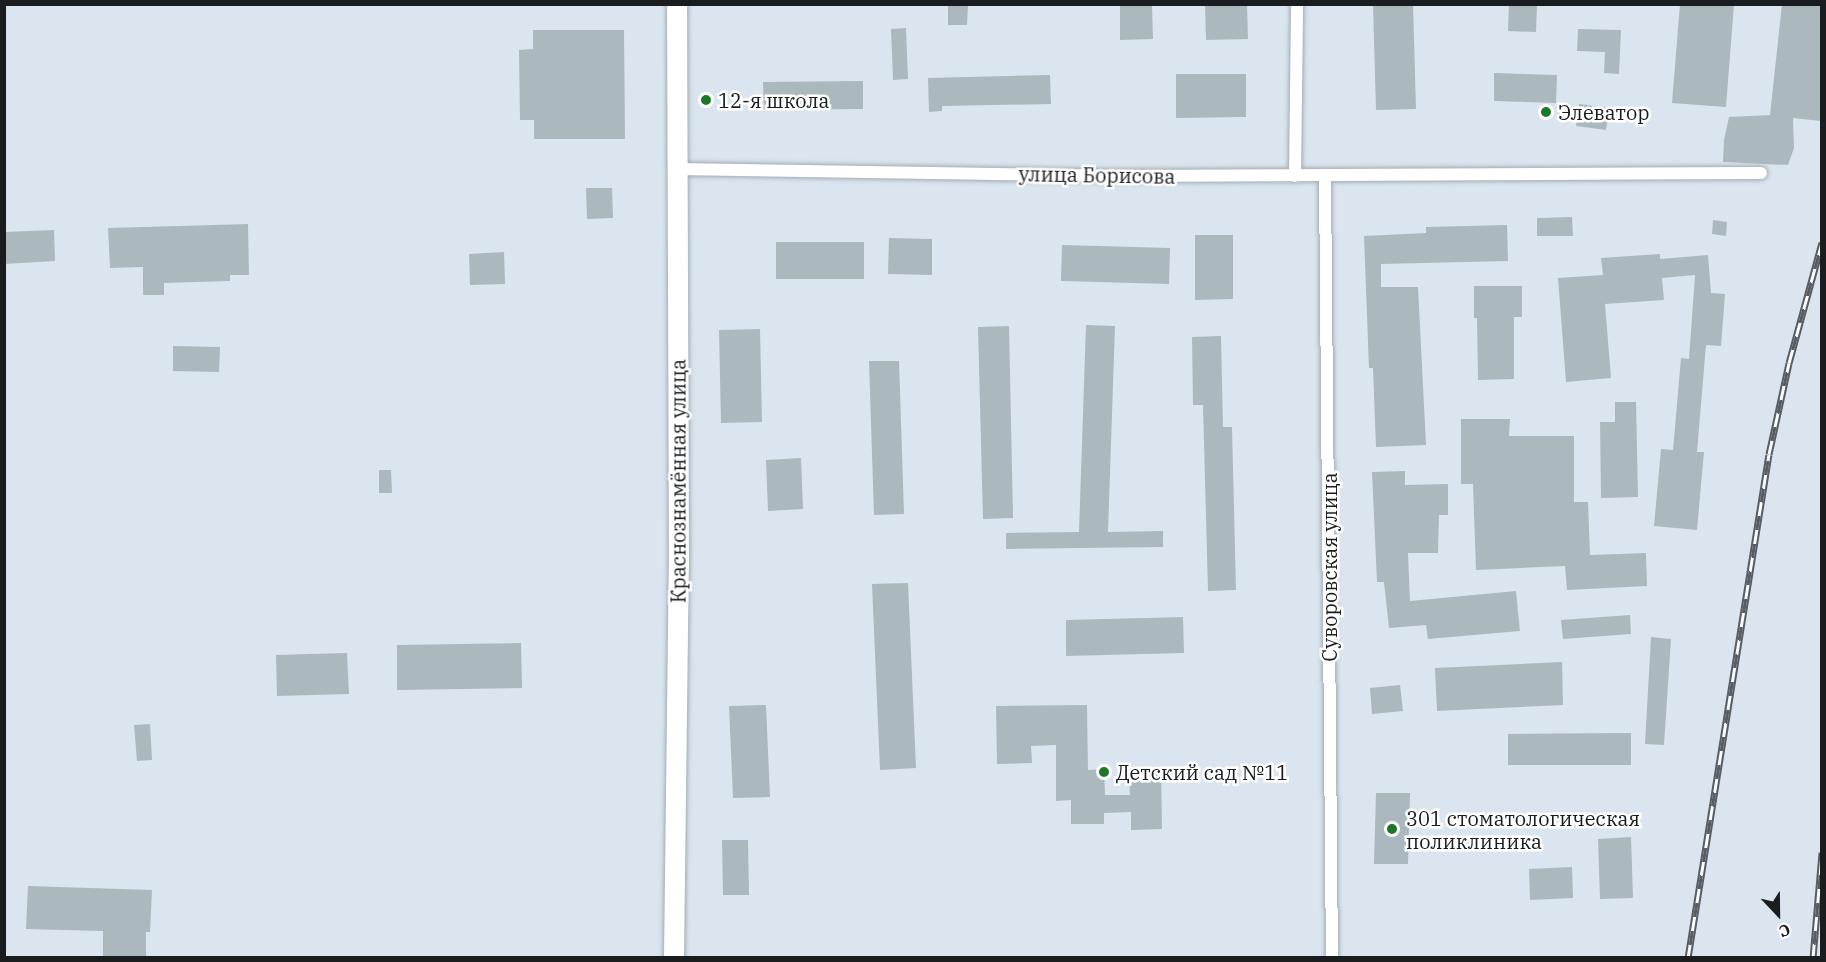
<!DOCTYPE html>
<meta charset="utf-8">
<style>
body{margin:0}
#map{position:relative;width:1826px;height:962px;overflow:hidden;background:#dae5ef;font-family:"IBM Plex Serif",serif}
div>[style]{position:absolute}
.building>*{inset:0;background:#abb9bf}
.roads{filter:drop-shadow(0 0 2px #a2adb6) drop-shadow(0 0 2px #a2adb6)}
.minor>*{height:12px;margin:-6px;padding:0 6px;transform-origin:6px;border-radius:6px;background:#fff}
.primary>*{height:20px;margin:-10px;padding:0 10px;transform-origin:10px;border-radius:10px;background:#fff}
.rail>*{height:7px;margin-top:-3.5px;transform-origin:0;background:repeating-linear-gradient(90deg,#fff 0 14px,#575d62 0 28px);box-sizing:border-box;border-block:2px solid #575d62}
.dots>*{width:16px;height:16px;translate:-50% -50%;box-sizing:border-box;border:3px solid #fff;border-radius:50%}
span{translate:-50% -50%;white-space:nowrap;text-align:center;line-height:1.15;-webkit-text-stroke:5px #fff;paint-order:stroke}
.poi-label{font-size:20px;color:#191d20}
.left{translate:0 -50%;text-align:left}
.street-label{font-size:20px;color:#191d20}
.frame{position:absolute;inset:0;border:6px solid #191d20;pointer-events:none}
.north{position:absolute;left:1748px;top:884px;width:60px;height:60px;-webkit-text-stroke:4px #fff;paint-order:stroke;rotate:158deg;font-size:16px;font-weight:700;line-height:24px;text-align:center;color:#191d20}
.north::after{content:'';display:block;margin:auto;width:21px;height:27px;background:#191d20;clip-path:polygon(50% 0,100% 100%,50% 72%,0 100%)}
</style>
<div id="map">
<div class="building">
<i style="clip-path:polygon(948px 4px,968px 4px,967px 25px,948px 25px)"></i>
<i style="clip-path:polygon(1152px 4px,1153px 39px,1120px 40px,1120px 5px)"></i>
<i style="clip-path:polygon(1205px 4px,1247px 4px,1248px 39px,1206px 40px)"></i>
<i style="clip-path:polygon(1373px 4px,1413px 4px,1416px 109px,1376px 110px)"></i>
<i style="clip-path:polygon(1509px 4px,1537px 4px,1536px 32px,1508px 31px)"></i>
<i style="clip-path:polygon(1680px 4px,1734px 4px,1726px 107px,1672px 103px)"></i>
<i style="clip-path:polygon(1782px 4px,1821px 4px,1821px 121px,1793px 118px,1794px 148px,1788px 165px,1723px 162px,1724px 140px,1729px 117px,1770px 115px)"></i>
<i style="clip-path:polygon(906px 28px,908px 79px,893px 80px,891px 29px)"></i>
<i style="clip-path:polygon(1578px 29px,1621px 30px,1619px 74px,1604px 73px,1605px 52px,1577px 51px)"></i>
<i style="clip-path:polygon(533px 30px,624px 30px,625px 139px,534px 139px,534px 120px,520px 120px,519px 50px,533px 49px)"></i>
<i style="clip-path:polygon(1494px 73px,1557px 75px,1556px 103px,1494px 101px)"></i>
<i style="clip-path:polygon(1176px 74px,1246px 74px,1246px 117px,1176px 118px)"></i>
<i style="clip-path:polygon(1050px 75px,1051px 104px,942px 106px,942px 111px,929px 112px,928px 78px)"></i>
<i style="clip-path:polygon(863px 81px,863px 109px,764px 110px,763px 82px)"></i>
<i style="clip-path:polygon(1579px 104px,1609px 108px,1606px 130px,1576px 126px)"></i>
<i style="clip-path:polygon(586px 188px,612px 188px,613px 218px,587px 219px)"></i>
<i style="clip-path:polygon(1572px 217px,1573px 236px,1537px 236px,1537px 218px)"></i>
<i style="clip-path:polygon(1713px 220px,1727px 222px,1726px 236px,1712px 234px)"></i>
<i style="clip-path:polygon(248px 224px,249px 275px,230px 275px,230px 281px,164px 283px,164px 295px,143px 295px,143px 267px,110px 268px,108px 228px)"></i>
<i style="clip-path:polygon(1507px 225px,1508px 261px,1381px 264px,1381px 287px,1418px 287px,1426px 445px,1376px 447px,1373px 368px,1369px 368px,1364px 236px,1426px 233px,1426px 227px)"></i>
<i style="clip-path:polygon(54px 230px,55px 261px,4px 264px,4px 232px)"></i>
<i style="clip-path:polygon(1195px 235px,1233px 235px,1233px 299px,1195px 300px)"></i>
<i style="clip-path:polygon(889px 238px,932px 239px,932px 275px,888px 274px)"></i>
<i style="clip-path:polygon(776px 242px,864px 242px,864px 279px,776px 279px)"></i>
<i style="clip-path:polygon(1062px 245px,1170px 248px,1169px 284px,1061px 281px)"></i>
<i style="clip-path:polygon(504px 252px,505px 284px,470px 285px,469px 254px)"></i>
<i style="clip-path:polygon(1660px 254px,1660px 259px,1708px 255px,1711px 293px,1725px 294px,1721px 346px,1706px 345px,1697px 452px,1704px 452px,1697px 530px,1654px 526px,1661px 449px,1673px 450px,1681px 358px,1689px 359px,1695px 275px,1662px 278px,1664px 300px,1605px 304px,1611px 378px,1566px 382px,1558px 278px,1603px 275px,1601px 258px)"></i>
<i style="clip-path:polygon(1474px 286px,1522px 286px,1522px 317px,1514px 317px,1514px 379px,1478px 380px,1477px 318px,1474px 318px)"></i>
<i style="clip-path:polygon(1086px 325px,1115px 326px,1108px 532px,1163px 531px,1163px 547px,1006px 549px,1006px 533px,1079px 532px)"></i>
<i style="clip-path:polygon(1009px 326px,1013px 518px,983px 519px,978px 327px)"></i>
<i style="clip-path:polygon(760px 329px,762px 422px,721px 423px,719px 330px)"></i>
<i style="clip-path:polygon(1221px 336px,1223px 427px,1232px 427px,1236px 590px,1208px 591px,1203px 405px,1193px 405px,1192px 337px)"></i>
<i style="clip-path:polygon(173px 346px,220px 347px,219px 372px,173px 371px)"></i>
<i style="clip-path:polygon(869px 361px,899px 361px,904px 514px,874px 515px)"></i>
<i style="clip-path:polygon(1615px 402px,1636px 402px,1638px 497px,1601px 498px,1600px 422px,1615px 422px)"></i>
<i style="clip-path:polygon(1461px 419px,1510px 419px,1509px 436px,1574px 436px,1574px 502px,1588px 502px,1590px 555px,1646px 553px,1647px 586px,1567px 590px,1565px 566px,1476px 570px,1473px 484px,1461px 484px)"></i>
<i style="clip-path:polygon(801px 458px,803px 509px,768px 511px,766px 460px)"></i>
<i style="clip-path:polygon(379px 470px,391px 470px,392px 493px,379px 493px)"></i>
<i style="clip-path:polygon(1405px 471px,1405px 485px,1448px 484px,1448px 515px,1439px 515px,1438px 553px,1408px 553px,1410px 601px,1516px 591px,1520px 631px,1428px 639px,1426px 625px,1389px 628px,1384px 582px,1377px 582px,1372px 472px)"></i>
<i style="clip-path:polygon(908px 583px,916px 768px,880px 770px,872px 584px)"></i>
<i style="clip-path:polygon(1630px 615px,1631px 634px,1563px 639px,1561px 620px)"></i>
<i style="clip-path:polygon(1183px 617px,1184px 653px,1066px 656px,1066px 620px)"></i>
<i style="clip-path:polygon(1651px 637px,1671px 639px,1664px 745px,1645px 744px)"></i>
<i style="clip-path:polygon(521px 643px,522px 688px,397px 690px,397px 645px)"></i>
<i style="clip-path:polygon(347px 653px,349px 694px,277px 696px,276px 655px)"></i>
<i style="clip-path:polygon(1562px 662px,1563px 705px,1437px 711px,1435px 668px)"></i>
<i style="clip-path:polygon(1400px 685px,1403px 711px,1372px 714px,1370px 688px)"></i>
<i style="clip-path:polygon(766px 705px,770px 797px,733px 798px,729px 706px)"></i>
<i style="clip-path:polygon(1087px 705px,1088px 770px,1104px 769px,1105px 795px,1130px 795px,1129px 768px,1161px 768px,1162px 829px,1131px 830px,1131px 812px,1104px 813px,1104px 824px,1071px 824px,1071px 800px,1056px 801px,1056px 745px,1031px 746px,1032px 763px,997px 764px,996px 706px)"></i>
<i style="clip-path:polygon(150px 724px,152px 760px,137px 761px,134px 725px)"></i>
<i style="clip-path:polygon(1631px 733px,1631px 765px,1508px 765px,1508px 734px)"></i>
<i style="clip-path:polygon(1376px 793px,1410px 793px,1408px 864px,1374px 864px)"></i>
<i style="clip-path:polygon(1631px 837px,1633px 898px,1600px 899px,1598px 839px)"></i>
<i style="clip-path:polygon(722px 840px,748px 840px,749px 895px,723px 895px)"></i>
<i style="clip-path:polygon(1572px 867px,1573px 898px,1530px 900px,1529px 869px)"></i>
<i style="clip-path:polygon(28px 886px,152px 890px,150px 932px,146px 932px,146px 957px,103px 957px,103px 931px,26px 929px)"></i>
</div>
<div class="roads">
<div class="minor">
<i style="left:676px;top:169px;width:447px;rotate:0.9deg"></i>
<i style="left:1123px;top:176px;width:638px;rotate:-0.27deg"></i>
<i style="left:1295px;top:176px;width:172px;rotate:-89.3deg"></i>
<i style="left:1325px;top:176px;width:782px;rotate:89.49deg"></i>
</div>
<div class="primary">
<i style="left:674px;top:958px;width:391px;rotate:-89.3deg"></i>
<i style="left:679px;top:567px;width:563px;rotate:-90.2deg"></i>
</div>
</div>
<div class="rail">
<i style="left:1688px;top:958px;width:510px;rotate:-80.87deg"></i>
<i style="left:1769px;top:454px;width:93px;rotate:-77.6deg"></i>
<i style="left:1789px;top:363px;width:125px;rotate:-74.7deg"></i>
<i style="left:1813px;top:958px;width:106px;rotate:-85.1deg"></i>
</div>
<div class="dots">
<i style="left:706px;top:100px;background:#1c7827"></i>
<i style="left:1546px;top:112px;background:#1c7827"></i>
<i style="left:1104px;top:772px;background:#1c7827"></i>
<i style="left:1392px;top:829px;background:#1c7827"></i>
</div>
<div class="poi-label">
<span class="left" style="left:718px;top:100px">12-я школа</span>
<span class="left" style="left:1558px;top:112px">Элеватор</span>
<span class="left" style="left:1116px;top:772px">Детский сад №11</span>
<span class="left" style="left:1406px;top:830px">301 стоматологическая<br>поликлиника</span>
</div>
<div class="street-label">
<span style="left:1097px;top:175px;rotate:1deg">улица Борисова</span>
<span style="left:678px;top:481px;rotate:-90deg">Краснознамённая улица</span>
<span style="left:1329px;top:567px;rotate:-90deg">Суворовская улица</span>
</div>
<div class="frame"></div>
<div class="north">С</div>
</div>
